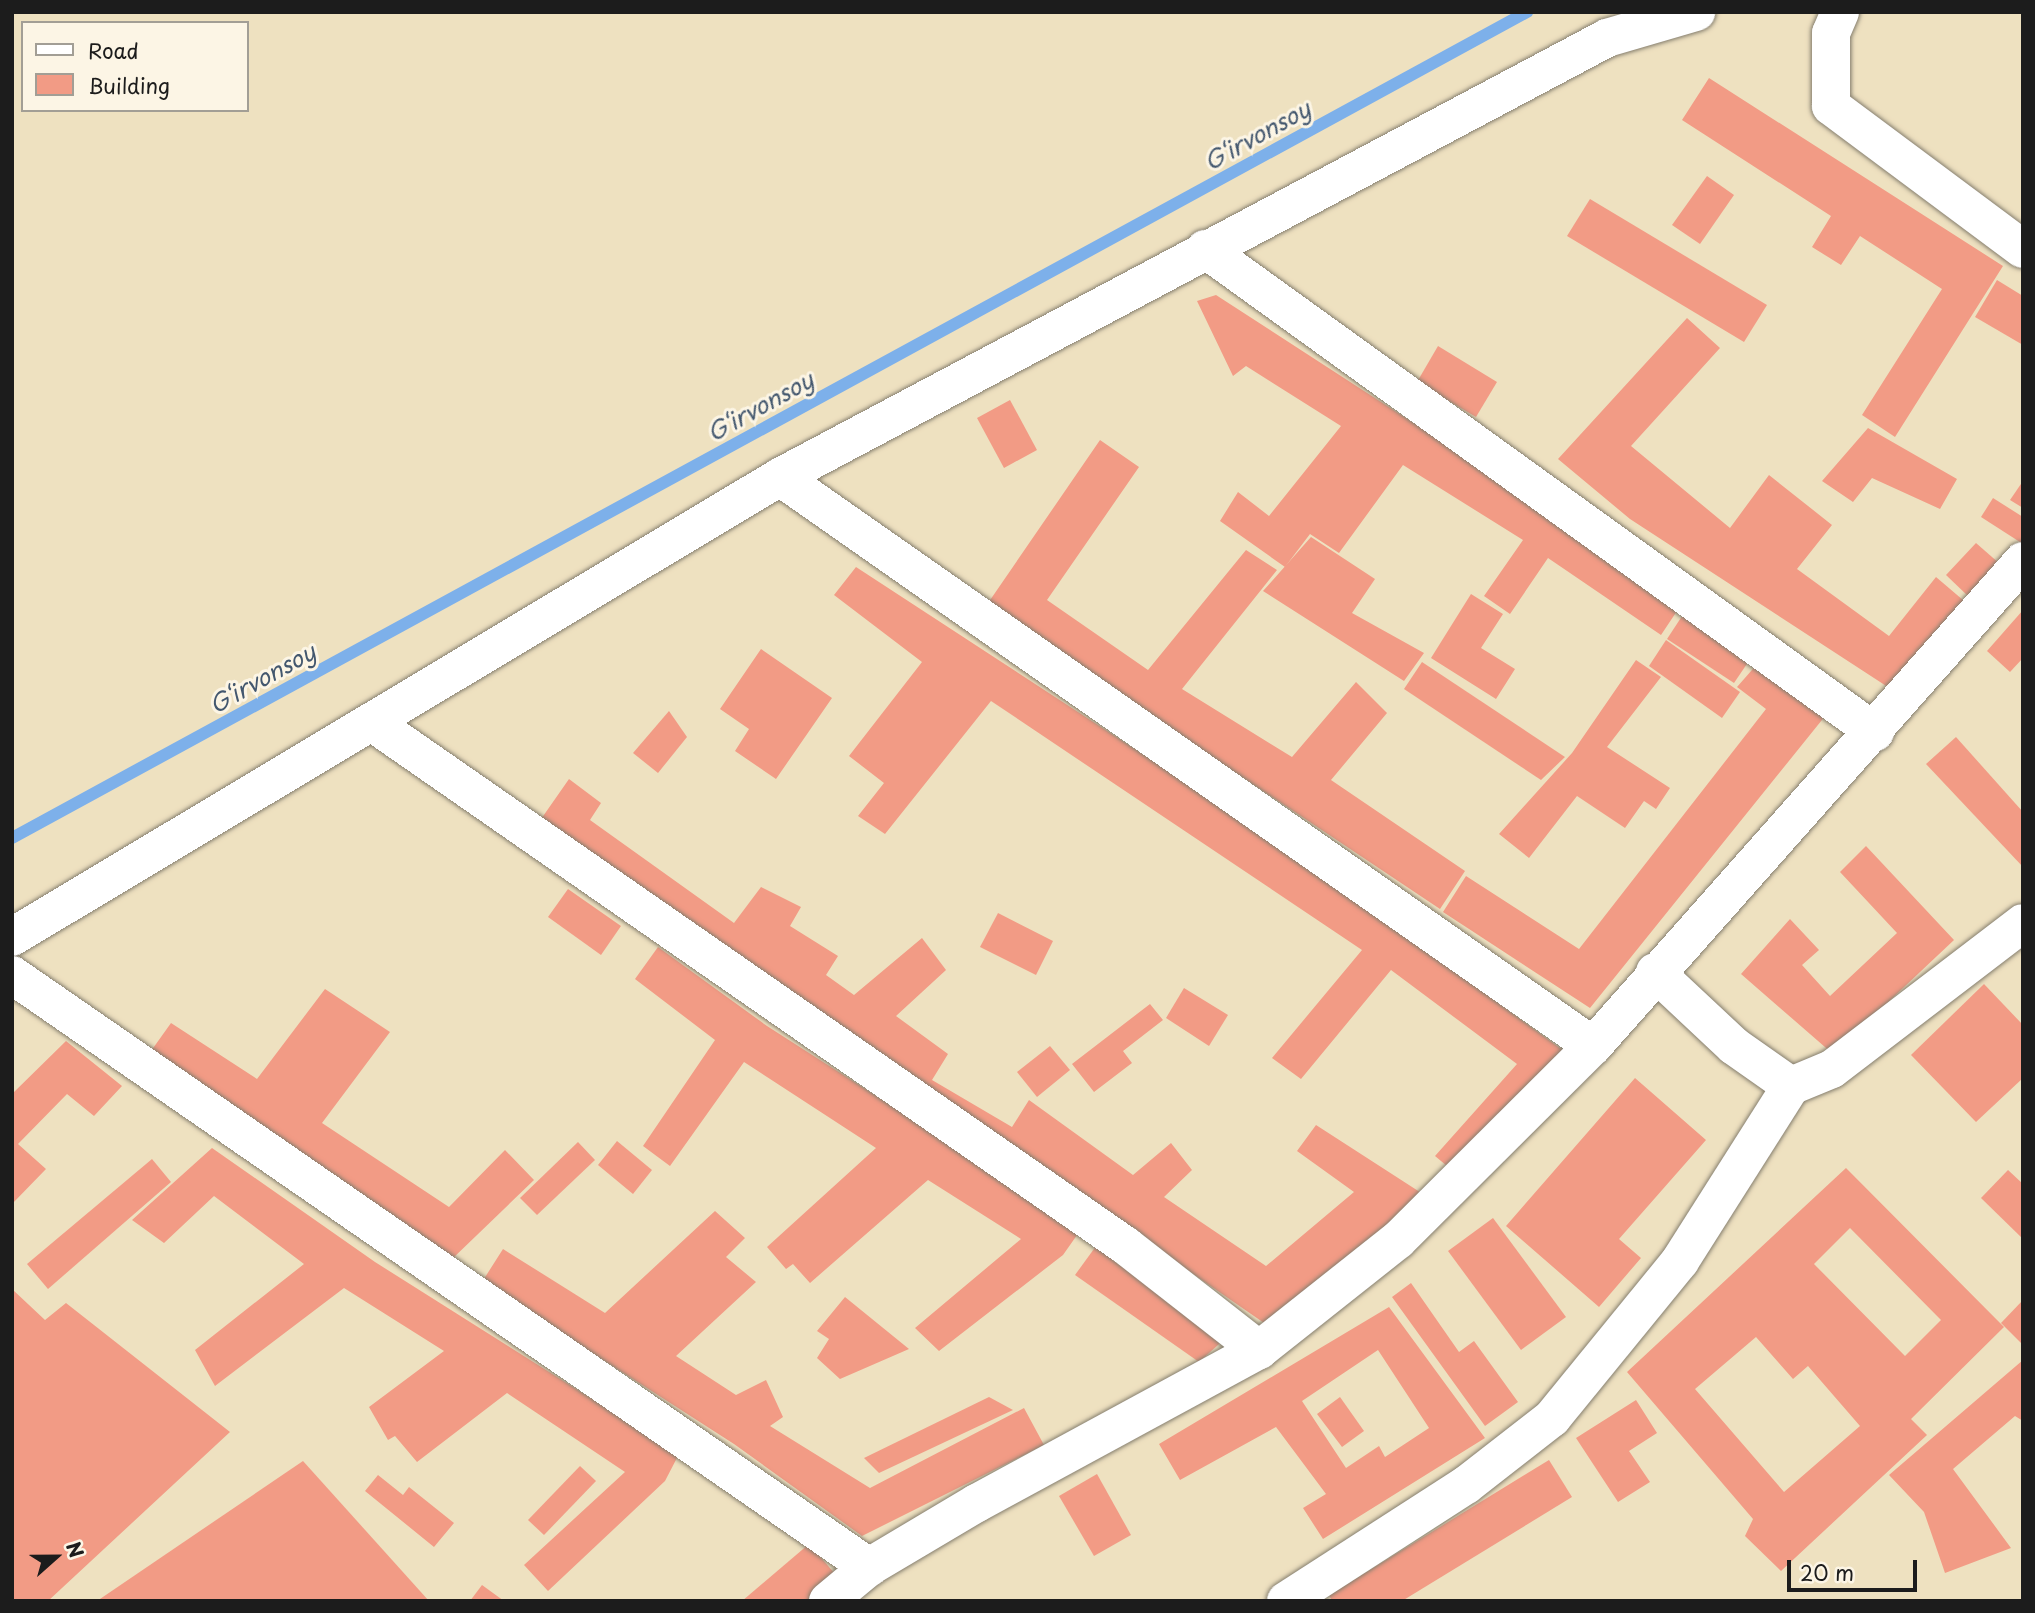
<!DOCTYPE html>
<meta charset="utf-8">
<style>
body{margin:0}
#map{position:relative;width:2035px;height:1613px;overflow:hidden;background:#eee1c0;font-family:"Playpen Sans",sans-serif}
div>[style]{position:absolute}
.stream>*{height:12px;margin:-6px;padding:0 6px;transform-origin:6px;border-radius:6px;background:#7db0ea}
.building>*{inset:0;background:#f29b85}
.roads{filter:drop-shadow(0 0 2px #857e6e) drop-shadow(0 0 2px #857e6e)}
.minor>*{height:38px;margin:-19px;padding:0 19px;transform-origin:19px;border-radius:19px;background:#fff}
span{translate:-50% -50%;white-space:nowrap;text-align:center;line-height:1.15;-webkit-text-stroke:6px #fcf5e5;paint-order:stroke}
.water-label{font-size:23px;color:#43576e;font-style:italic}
.frame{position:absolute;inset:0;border:14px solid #1c1c1c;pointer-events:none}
.legend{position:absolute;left:21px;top:21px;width:228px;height:91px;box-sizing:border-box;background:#fcf5e5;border:2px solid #a29e95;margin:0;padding:9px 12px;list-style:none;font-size:21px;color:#1c1c1c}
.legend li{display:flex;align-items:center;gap:14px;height:35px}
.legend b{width:35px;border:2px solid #a29e95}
.north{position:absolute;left:21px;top:1522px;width:70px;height:70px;-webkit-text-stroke:5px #fcf5e5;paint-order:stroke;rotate:69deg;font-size:19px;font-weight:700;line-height:28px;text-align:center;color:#1c1c1c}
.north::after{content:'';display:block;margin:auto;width:24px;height:32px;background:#1c1c1c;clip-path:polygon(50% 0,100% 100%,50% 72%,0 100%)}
.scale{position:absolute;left:1787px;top:1560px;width:130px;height:32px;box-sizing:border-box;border:4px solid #1c1c1c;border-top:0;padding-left:9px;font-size:21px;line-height:24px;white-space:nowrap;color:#1c1c1c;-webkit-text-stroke:5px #fcf5e5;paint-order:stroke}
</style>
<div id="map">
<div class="stream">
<i style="left:12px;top:838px;width:1726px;rotate:-28.6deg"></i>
</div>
<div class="building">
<i style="clip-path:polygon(1709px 78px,2003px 266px,1895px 437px,1862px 415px,1942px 289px,1860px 236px,1841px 265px,1812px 247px,1831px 216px,1682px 120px)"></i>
<i style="clip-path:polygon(1707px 176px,1734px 195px,1700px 244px,1672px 225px)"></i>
<i style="clip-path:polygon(1590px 199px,1767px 305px,1744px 342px,1567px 236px)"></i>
<i style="clip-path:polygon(1997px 280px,2023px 296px,2023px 345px,1975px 317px)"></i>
<i style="clip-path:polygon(1216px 295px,1685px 599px,1661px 635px,1548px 558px,1510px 614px,1484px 596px,1523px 540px,1403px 465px,1339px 553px,1310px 534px,1285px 567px,1220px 521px,1238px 492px,1269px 516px,1341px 426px,1246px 366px,1233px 376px,1197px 301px)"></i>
<i style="clip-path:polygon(1687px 318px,1720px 348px,1631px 446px,1730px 528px,1769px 475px,1832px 525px,1797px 569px,1889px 636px,1936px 577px,1970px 606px,1897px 693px,1630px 519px,1558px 459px)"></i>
<i style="clip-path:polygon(1438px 346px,1497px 382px,1476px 417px,1417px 382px)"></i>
<i style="clip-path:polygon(1010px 400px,1037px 450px,1004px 468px,977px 418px)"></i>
<i style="clip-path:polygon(1868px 428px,1957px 479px,1940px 509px,1872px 478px,1853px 502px,1822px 481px)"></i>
<i style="clip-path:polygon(1100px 440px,1139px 467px,1047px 600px,1148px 670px,1246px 550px,1277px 570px,1182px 689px,1292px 757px,1356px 682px,1387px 713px,1331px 780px,1465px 871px,1440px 909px,986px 606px)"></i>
<i style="clip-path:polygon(2023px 481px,2023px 508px,2010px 500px)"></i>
<i style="clip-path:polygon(1993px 498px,2023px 517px,2023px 544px,1981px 517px)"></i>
<i style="clip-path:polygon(1311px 537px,1375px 579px,1352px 613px,1424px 653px,1404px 681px,1263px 591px)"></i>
<i style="clip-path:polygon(1976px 543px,2000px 564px,1969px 597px,1946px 575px)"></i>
<i style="clip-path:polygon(856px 567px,1274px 840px,1568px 1054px,1459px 1176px,1435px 1156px,1517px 1064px,1391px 970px,1301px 1079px,1272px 1058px,1362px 950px,991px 701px,885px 834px,858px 816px,884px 783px,849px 756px,922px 662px,834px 595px)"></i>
<i style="clip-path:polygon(1471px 594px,1503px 614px,1481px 648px,1515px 669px,1496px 699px,1431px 658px)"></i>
<i style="clip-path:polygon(1688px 607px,1755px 652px,1734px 683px,1667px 639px)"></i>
<i style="clip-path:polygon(2023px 610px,2023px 658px,2010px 672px,1987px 651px)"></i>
<i style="clip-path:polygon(1666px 640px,1740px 692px,1722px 718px,1649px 666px)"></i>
<i style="clip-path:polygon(761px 649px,832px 698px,776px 779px,735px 751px,749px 729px,720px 709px)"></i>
<i style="clip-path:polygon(1766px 654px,1834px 705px,1590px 1008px,1443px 912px,1466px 876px,1579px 949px,1766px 709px,1737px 687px)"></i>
<i style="clip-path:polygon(1636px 660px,1661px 677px,1607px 747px,1670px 788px,1656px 809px,1644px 801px,1625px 828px,1577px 796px,1529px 858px,1499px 834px,1572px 753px)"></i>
<i style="clip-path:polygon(1422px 662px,1565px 757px,1541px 780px,1404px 689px)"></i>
<i style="clip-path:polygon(669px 711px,687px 737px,658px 773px,633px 753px)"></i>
<i style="clip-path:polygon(1956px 737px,2023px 812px,2023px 867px,1926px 764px)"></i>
<i style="clip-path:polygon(569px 779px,601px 803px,590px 820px,734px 923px,761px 887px,801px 907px,790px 926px,838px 956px,826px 975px,854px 995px,922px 938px,946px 970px,896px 1016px,948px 1054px,932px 1080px,1012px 1127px,1029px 1100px,1133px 1175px,1171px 1143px,1192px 1170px,1164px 1197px,1266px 1266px,1354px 1192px,1297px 1151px,1316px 1125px,1426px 1196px,1267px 1325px,539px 822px)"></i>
<i style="clip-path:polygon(1866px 846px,1954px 940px,1833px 1054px,1741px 974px,1790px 919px,1819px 950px,1802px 965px,1830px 996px,1897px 933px,1840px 872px)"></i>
<i style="clip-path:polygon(568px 889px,621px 926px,601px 955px,548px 917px)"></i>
<i style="clip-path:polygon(998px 913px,1053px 941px,1036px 975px,980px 947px)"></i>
<i style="clip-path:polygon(658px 947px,767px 1026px,1082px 1228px,1063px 1255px,939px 1351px,915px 1328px,1021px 1239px,928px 1180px,810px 1283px,793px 1264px,786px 1269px,767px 1247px,876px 1148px,744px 1062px,670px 1166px,643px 1146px,715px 1040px,635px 979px)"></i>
<i style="clip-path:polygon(1984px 984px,2023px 1025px,2023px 1078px,1976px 1122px,1911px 1055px)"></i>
<i style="clip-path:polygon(1184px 988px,1228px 1015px,1209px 1046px,1166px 1018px)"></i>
<i style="clip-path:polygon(325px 989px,390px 1032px,322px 1123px,449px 1207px,505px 1150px,534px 1180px,450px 1261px,146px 1058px,171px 1023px,257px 1079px)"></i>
<i style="clip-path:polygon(1150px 1004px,1163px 1020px,1123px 1051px,1132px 1063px,1094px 1092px,1072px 1064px)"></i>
<i style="clip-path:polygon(66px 1041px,122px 1086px,94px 1116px,67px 1094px,18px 1144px,46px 1169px,12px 1204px,12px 1094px)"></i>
<i style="clip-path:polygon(1050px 1046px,1070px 1070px,1037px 1097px,1017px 1072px)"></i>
<i style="clip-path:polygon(1635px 1078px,1706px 1140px,1619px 1239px,1641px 1258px,1599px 1307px,1506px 1226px)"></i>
<i style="clip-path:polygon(617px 1141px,652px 1170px,633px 1194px,598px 1165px)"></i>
<i style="clip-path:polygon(578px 1142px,595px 1160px,537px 1215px,520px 1198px)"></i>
<i style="clip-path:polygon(212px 1148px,375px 1262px,679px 1454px,665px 1481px,548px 1591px,524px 1565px,625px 1472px,507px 1393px,417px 1462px,395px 1436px,388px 1440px,369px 1407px,444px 1351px,344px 1288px,215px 1386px,195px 1350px,304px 1264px,214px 1196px,164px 1243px,132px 1220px)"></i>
<i style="clip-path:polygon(152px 1159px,171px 1182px,48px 1289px,27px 1264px)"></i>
<i style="clip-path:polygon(evenodd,1846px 1168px,2004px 1327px,1911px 1419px,1927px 1435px,1781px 1571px,1745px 1536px,1753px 1519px,1627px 1372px,1846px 1168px,1850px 1228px,1941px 1320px,1905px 1356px,1814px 1264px,1850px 1228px,1846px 1168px,1756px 1337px,1793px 1379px,1808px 1366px,1860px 1426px,1784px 1492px,1695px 1389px,1756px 1337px)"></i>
<i style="clip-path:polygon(2008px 1170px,2023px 1184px,2023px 1239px,1981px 1198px)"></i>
<i style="clip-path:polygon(715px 1211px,745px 1238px,726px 1257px,756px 1282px,676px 1356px,736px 1395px,766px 1380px,783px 1417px,770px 1426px,870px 1488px,1024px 1408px,1044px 1445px,862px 1536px,734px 1444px,482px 1282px,503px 1249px,605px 1313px)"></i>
<i style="clip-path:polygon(1493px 1218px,1566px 1317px,1521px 1350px,1448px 1251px)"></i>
<i style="clip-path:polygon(1099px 1242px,1228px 1336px,1199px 1362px,1075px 1275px)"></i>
<i style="clip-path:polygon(1411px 1283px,1459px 1352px,1474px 1341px,1518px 1402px,1485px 1426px,1392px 1297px)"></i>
<i style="clip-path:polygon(12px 1289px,45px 1320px,66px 1303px,230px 1432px,48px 1601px,12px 1601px)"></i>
<i style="clip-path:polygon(845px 1297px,909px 1349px,840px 1379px,817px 1358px,829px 1339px,817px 1331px)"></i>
<i style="clip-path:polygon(2023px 1300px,2023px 1345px,2001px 1323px)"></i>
<i style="clip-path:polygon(evenodd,1389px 1307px,1485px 1438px,1323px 1539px,1303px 1508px,1326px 1494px,1276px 1427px,1180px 1480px,1159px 1444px,1389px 1307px,1378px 1350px,1429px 1428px,1385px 1457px,1379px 1446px,1346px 1468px,1302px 1401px,1378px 1350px)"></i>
<i style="clip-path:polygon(2023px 1360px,2023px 1421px,2015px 1416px,1953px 1469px,2011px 1548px,1945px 1573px,1924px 1512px,1889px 1475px)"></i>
<i style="clip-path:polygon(989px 1397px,1013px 1410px,879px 1473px,864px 1458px)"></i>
<i style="clip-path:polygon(1340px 1397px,1364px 1431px,1342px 1447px,1317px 1414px)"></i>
<i style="clip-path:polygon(1636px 1400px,1657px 1433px,1629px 1451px,1650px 1482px,1618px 1502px,1576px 1438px)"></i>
<i style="clip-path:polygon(1549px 1460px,1572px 1497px,1402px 1601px,1332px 1601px,1329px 1595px)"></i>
<i style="clip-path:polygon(303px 1461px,429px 1601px,97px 1601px)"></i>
<i style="clip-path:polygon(580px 1466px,596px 1481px,544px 1535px,528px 1520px)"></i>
<i style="clip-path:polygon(1097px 1474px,1131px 1535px,1094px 1556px,1059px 1496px)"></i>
<i style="clip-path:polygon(378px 1475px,403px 1495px,409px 1487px,454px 1523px,434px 1547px,365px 1491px)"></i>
<i style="clip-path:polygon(809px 1544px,836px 1575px,806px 1601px,742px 1601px)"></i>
<i style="clip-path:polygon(482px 1585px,504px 1601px,470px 1601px)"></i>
</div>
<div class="roads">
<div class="minor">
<i style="left:1840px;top:12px;width:23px;rotate:113deg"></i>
<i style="left:1831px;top:33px;width:73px;rotate:90deg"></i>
<i style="left:1831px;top:106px;width:239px;rotate:36.7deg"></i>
<i style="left:1205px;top:249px;width:826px;rotate:35.79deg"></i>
<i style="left:780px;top:477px;width:992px;rotate:34.99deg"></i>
<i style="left:373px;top:723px;width:917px;rotate:34.78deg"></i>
<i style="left:1126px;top:1246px;width:169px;rotate:38deg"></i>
<i style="left:12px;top:937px;width:895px;rotate:-30.92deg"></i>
<i style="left:780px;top:477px;width:936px;rotate:-27.96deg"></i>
<i style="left:1607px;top:38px;width:93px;rotate:-16.3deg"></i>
<i style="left:1655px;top:972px;width:108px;rotate:43.1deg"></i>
<i style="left:1734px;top:1046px;width:70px;rotate:35.1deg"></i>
<i style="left:1791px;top:1086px;width:44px;rotate:-22.5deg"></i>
<i style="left:1832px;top:1069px;width:240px;rotate:-37.4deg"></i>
<i style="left:12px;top:975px;width:1042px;rotate:34.64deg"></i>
<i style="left:828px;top:1601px;width:53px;rotate:-39.7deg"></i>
<i style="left:869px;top:1567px;width:126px;rotate:-30.7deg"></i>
<i style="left:977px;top:1503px;width:321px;rotate:-28.5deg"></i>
<i style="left:1259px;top:1350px;width:177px;rotate:-38.4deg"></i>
<i style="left:1398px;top:1240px;width:275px;rotate:-44.9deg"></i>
<i style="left:1593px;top:1046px;width:648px;rotate:-48.44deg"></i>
<i style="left:1286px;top:1601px;width:214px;rotate:-32.8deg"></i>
<i style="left:1466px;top:1485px;width:109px;rotate:-37.9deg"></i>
<i style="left:1552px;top:1418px;width:203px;rotate:-50.8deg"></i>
<i style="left:1680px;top:1261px;width:207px;rotate:-57.6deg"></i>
</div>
</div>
<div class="water-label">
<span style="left:1257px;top:135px;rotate:-29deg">G‘irvonsoy</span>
<span style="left:760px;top:406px;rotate:-29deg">G‘irvonsoy</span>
<span style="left:262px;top:678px;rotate:-29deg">G‘irvonsoy</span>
</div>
<div class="frame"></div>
<ul class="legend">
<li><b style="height:9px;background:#fff"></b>Road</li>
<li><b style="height:19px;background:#f29b85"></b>Building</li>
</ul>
<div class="north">N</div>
<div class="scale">20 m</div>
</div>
